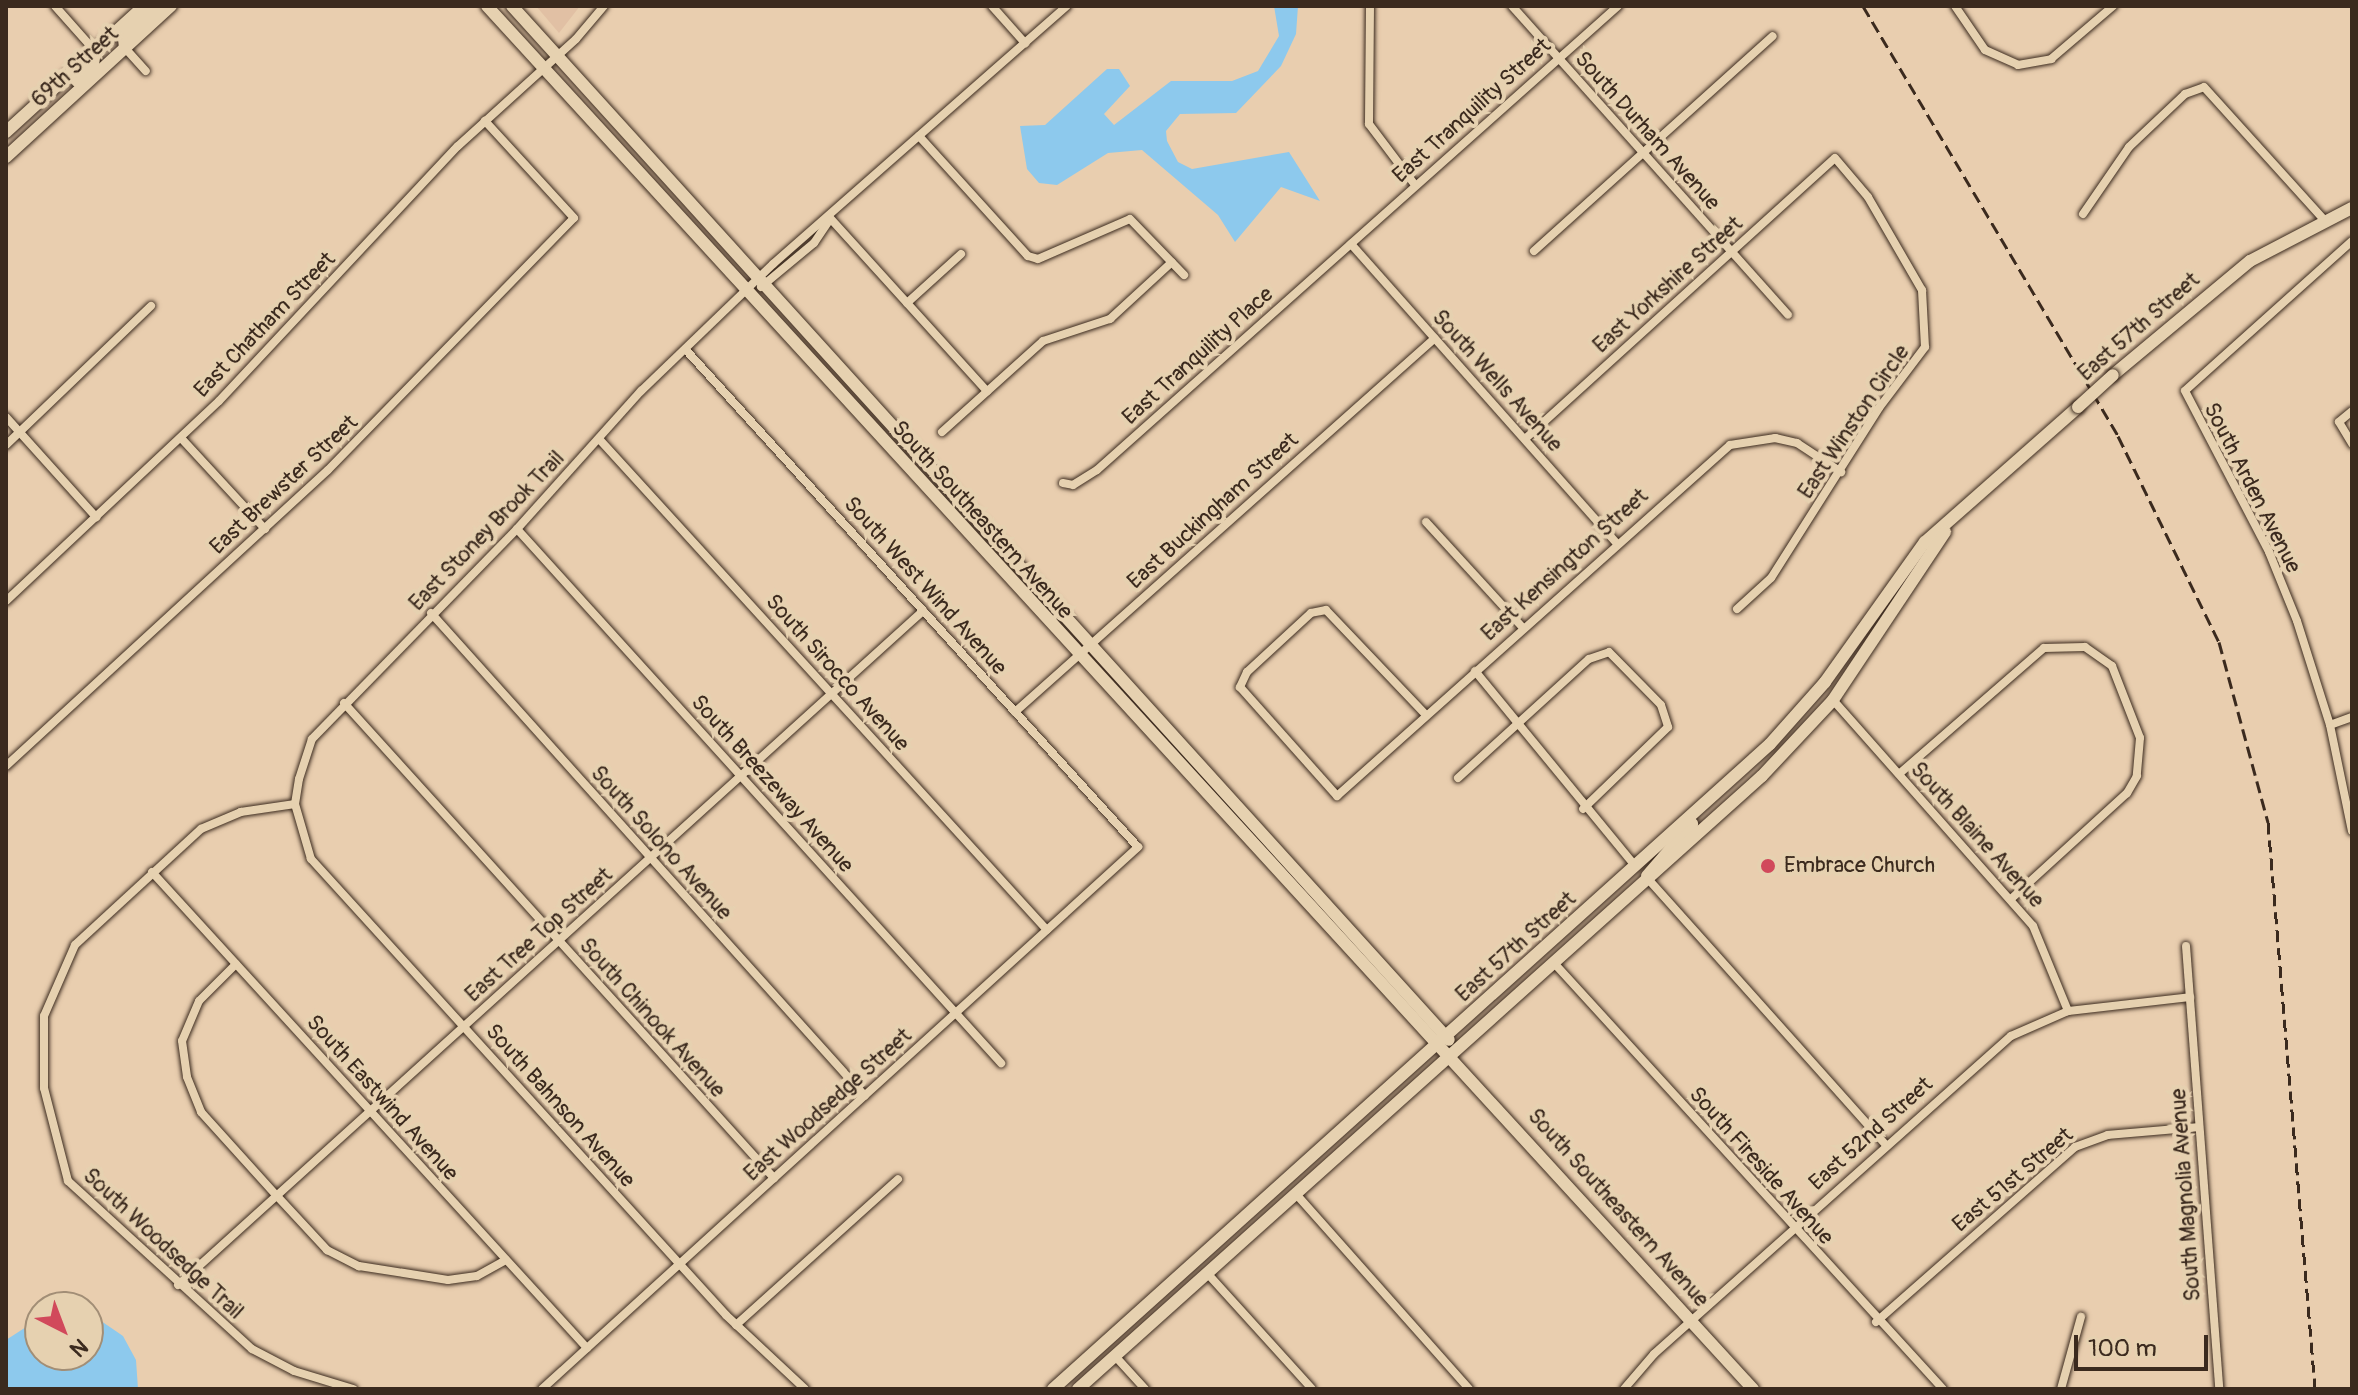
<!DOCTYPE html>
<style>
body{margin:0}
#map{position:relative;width:2358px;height:1395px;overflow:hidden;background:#e9ceaf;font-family:Pangolin,sans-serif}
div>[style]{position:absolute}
.built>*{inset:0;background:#e1c0a4}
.water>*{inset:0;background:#8dc9ed}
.roads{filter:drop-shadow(0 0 2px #3b2a1e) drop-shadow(0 0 2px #3b2a1e)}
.street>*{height:8px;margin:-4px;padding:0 4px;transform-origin:4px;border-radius:4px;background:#e6d1b0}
.secondary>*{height:12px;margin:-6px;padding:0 6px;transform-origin:6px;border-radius:6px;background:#e6d1b0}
.rail>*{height:3px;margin-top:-1.5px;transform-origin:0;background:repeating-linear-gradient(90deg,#3b2a1e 0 12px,transparent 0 18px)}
.bridges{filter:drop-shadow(0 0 2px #3b2a1e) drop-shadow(0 0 2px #3b2a1e)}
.secondary-bridge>*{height:12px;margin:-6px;padding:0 6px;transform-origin:6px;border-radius:6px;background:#e6d1b0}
.dots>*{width:22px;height:22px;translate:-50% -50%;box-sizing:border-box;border:4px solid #e6d1b0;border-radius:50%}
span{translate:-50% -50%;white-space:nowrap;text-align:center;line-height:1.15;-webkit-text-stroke:8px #e6d1b0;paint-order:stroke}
.street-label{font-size:22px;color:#3b2a1e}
.poi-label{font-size:22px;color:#3b2a1e}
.left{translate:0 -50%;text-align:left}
.frame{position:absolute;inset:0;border:8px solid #3b2a1e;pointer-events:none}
.north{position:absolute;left:24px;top:1291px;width:80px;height:80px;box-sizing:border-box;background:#e6d1b0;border:2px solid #a28e76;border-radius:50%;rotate:138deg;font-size:22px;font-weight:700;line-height:32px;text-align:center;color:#3b2a1e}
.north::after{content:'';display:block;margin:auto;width:28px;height:36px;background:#d1495b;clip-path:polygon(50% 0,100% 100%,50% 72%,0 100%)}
.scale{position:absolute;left:2074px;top:1335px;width:134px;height:36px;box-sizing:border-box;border:4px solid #3b2a1e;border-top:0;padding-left:10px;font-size:24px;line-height:28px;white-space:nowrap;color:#3b2a1e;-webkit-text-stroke:6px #e6d1b0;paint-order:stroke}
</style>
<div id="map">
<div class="built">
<i style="clip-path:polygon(536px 6px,580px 6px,559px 33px)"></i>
</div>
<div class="water">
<i style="clip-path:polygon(1274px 6px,1298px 6px,1296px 34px,1281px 66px,1236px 113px,1180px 114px,1166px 131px,1167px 141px,1178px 162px,1192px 169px,1289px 152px,1320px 201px,1281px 187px,1235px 242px,1218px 215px,1142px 150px,1108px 153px,1057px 185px,1039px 183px,1027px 169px,1020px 126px,1045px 125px,1107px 69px,1119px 69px,1130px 86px,1104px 114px,1114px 125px,1171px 81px,1232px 81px,1258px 71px,1279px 36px)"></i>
<i style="clip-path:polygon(88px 1312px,123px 1336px,136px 1360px,138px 1389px,6px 1389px,6px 1340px,40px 1318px,40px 1355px,88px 1355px)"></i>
</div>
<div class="roads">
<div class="street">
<i style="left:55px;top:6px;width:60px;rotate:48.4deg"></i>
<i style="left:992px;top:6px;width:50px;rotate:48.3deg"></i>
<i style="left:1370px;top:6px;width:118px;rotate:90.5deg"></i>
<i style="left:1369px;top:124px;width:76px;rotate:53deg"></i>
<i style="left:1512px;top:6px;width:414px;rotate:48.2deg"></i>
<i style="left:1955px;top:6px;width:53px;rotate:55.7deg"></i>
<i style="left:1985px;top:50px;width:36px;rotate:24deg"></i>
<i style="left:2018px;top:65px;width:34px;rotate:-10deg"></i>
<i style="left:2051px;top:59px;width:82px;rotate:-40.5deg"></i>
<i style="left:125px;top:48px;width:31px;rotate:48deg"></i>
<i style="left:919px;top:136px;width:162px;rotate:47.8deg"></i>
<i style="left:1028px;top:256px;width:10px;rotate:17deg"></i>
<i style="left:1038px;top:259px;width:100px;rotate:-23.5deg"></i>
<i style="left:1130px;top:219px;width:78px;rotate:46deg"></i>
<i style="left:2083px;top:214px;width:81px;rotate:-55.5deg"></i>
<i style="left:2129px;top:147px;width:77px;rotate:-43.4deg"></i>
<i style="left:2185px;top:94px;width:20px;rotate:-20deg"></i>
<i style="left:2204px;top:87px;width:181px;rotate:47.9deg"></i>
<i style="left:830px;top:218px;width:234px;rotate:47.8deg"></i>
<i style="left:2352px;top:241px;width:224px;rotate:138.1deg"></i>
<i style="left:2185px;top:391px;width:182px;rotate:62.4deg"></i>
<i style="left:2269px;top:552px;width:74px;rotate:67.9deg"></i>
<i style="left:2297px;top:621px;width:109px;rotate:72.4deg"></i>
<i style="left:2330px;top:725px;width:108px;rotate:78.3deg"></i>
<i style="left:1351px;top:244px;width:399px;rotate:48.4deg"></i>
<i style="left:1534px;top:251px;width:321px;rotate:-42deg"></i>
<i style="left:761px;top:287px;width:69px;rotate:-39.7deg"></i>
<i style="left:814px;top:243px;width:29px;rotate:-56deg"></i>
<i style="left:907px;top:303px;width:73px;rotate:-42.2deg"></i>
<i style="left:2352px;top:411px;width:17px;rotate:140deg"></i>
<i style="left:2339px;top:422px;width:26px;rotate:59deg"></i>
<i style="left:6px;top:417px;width:135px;rotate:48deg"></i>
<i style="left:942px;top:432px;width:136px;rotate:-42deg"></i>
<i style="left:1043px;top:341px;width:71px;rotate:-18.2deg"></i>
<i style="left:1110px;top:319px;width:84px;rotate:-42.6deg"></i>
<i style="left:181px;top:438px;width:124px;rotate:47.3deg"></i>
<i style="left:1525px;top:439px;width:418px;rotate:-42.2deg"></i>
<i style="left:1835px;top:158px;width:51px;rotate:49.8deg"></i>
<i style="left:1868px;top:197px;width:108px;rotate:59.9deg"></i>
<i style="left:1922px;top:290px;width:57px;rotate:87deg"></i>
<i style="left:1925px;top:347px;width:76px;rotate:127deg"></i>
<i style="left:1879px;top:408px;width:201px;rotate:122.4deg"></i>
<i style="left:1771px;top:578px;width:46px;rotate:137.6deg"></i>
<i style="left:600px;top:440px;width:663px;rotate:47.63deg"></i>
<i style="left:6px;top:445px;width:201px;rotate:-43.8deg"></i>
<i style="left:1063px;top:483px;width:10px;rotate:11deg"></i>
<i style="left:1073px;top:485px;width:28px;rotate:-32deg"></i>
<i style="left:1097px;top:470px;width:698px;rotate:-41.69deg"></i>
<i style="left:1426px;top:522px;width:144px;rotate:47.5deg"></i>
<i style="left:517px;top:529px;width:721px;rotate:47.81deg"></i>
<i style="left:6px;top:601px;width:292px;rotate:-43.2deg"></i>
<i style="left:219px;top:401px;width:349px;rotate:-46.9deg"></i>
<i style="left:458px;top:146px;width:159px;rotate:-42.2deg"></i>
<i style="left:576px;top:39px;width:43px;rotate:-49.7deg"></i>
<i style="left:431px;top:613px;width:649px;rotate:48.06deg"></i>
<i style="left:1475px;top:671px;width:252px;rotate:50.6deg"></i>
<i style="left:1833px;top:700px;width:302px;rotate:48.5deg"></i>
<i style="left:2033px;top:926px;width:92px;rotate:67.6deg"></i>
<i style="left:344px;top:703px;width:641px;rotate:47.85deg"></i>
<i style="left:1015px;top:712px;width:562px;rotate:-41.68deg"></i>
<i style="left:1426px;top:715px;width:145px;rotate:-133.6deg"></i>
<i style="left:1326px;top:610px;width:15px;rotate:169deg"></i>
<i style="left:1311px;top:613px;width:87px;rotate:137.3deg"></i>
<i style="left:1247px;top:672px;width:17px;rotate:115deg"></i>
<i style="left:1240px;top:687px;width:146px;rotate:48.3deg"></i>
<i style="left:1337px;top:796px;width:527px;rotate:-41.77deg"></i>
<i style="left:1730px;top:445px;width:46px;rotate:-8.8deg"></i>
<i style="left:1775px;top:438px;width:23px;rotate:13deg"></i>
<i style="left:1797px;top:443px;width:53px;rotate:33.4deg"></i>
<i style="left:2330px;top:725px;width:23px;rotate:-20deg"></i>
<i style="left:6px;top:766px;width:437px;rotate:-42.6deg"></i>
<i style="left:328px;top:470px;width:352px;rotate:-45.7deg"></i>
<i style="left:574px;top:218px;width:132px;rotate:-132.5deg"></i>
<i style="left:1899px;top:774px;width:192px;rotate:-41deg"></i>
<i style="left:2044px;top:648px;width:41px;rotate:-1.4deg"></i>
<i style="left:2085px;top:647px;width:33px;rotate:35deg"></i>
<i style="left:2112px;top:666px;width:77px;rotate:68.7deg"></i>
<i style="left:2140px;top:738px;width:38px;rotate:95deg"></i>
<i style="left:2137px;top:776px;width:20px;rotate:120deg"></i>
<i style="left:2127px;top:793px;width:157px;rotate:137.6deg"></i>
<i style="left:1458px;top:778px;width:177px;rotate:-42.3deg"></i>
<i style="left:1589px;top:659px;width:21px;rotate:-19deg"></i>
<i style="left:1609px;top:652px;width:74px;rotate:45.5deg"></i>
<i style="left:1661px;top:705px;width:23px;rotate:72deg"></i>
<i style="left:1668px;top:727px;width:118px;rotate:136deg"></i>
<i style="left:295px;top:804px;width:55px;rotate:171.6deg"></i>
<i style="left:241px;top:812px;width:43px;rotate:157deg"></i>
<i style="left:201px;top:829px;width:171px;rotate:137.4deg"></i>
<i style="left:75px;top:945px;width:77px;rotate:113.6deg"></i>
<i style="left:44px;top:1016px;width:72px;rotate:90deg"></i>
<i style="left:44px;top:1088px;width:96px;rotate:75.5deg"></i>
<i style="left:68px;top:1181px;width:249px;rotate:42.4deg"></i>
<i style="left:252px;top:1349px;width:47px;rotate:27.6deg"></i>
<i style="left:294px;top:1371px;width:62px;rotate:17deg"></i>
<i style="left:152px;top:872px;width:645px;rotate:47.58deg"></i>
<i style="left:1649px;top:880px;width:356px;rotate:48.2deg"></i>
<i style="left:2186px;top:946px;width:444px;rotate:85.7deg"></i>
<i style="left:1554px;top:963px;width:577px;rotate:47.6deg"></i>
<i style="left:236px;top:964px;width:52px;rotate:135deg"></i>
<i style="left:199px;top:1001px;width:43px;rotate:113deg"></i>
<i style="left:182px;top:1041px;width:36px;rotate:82deg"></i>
<i style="left:187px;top:1077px;width:38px;rotate:68deg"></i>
<i style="left:201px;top:1112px;width:113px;rotate:47.9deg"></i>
<i style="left:277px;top:1196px;width:74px;rotate:47.2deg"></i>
<i style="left:327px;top:1250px;width:36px;rotate:27deg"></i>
<i style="left:359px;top:1266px;width:90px;rotate:8.9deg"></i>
<i style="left:448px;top:1280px;width:29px;rotate:-8deg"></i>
<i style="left:477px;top:1276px;width:33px;rotate:-29deg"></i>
<i style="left:1296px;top:1194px;width:261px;rotate:48.4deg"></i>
<i style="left:1207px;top:1273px;width:156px;rotate:47.8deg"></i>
<i style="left:178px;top:1285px;width:1005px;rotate:-42.14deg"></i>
<i style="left:1876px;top:1322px;width:265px;rotate:-41.3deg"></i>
<i style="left:2075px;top:1147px;width:35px;rotate:-20deg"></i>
<i style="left:2108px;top:1135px;width:91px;rotate:-5deg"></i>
<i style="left:736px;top:1325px;width:218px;rotate:-42deg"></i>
<i style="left:1115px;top:1356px;width:45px;rotate:47.7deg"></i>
<i style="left:542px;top:1389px;width:806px;rotate:-42.28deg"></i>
<i style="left:1138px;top:847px;width:673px;rotate:-132.29deg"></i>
<i style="left:805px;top:1389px;width:108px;rotate:-136.9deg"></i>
<i style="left:726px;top:1315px;width:617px;rotate:-132.3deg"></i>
<i style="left:311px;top:859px;width:57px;rotate:-106.2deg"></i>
<i style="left:295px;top:804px;width:25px;rotate:-81deg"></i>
<i style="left:299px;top:779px;width:42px;rotate:-72deg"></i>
<i style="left:312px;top:739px;width:293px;rotate:-45.7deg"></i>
<i style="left:517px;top:529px;width:186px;rotate:-48.1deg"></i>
<i style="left:641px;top:391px;width:183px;rotate:-43.9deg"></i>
<i style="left:773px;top:264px;width:391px;rotate:-41.3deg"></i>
<i style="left:1624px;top:1389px;width:46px;rotate:-49.4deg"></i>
<i style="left:1654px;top:1354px;width:478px;rotate:-41.7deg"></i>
<i style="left:2011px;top:1036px;width:62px;rotate:-23.7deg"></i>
<i style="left:2068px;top:1011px;width:123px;rotate:-6.5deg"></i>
<i style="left:2061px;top:1389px;width:75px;rotate:-74.5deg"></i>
</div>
<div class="secondary">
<i style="left:487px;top:6px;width:1875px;rotate:47.53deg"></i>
<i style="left:512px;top:6px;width:1395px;rotate:47.82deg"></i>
<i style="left:125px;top:48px;width:10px;rotate:-96deg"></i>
<i style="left:124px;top:38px;width:46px;rotate:-44.1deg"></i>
<i style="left:77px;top:81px;width:23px;rotate:-45deg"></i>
<i style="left:93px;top:65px;width:14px;rotate:-82deg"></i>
<i style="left:6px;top:132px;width:187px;rotate:-42.4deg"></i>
<i style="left:6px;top:157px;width:224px;rotate:-42.5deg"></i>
<i style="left:2113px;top:375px;width:178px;rotate:-39.8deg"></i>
<i style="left:2250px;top:261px;width:115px;rotate:-27.5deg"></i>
<i style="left:1647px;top:876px;width:69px;rotate:-49.1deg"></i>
<i style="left:1053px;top:1389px;width:964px;rotate:-41.97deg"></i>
<i style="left:1770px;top:744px;width:83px;rotate:-48.4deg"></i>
<i style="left:1825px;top:682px;width:172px;rotate:-54.5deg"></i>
<i style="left:1925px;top:542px;width:204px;rotate:-41.4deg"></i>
<i style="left:1078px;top:1389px;width:918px;rotate:-41.87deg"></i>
<i style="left:1762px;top:776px;width:104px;rotate:-46.9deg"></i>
<i style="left:1833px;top:700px;width:202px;rotate:-56.3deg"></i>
</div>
</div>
<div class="rail">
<i style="left:1863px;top:6px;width:500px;rotate:59.3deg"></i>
<i style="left:2118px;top:436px;width:229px;rotate:63.9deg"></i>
<i style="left:2219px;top:642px;width:187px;rotate:74.8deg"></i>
<i style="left:2268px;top:822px;width:569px;rotate:85.26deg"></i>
</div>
<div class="bridges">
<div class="secondary-bridge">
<i style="left:2078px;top:407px;width:47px;rotate:-42.4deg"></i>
</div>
</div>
<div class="dots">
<i style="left:1768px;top:866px;background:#d1495b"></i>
</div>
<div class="street-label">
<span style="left:75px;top:67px;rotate:-42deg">69th Street</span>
<span style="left:1472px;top:111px;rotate:-42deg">East Tranquility Street</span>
<span style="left:1647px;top:131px;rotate:48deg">South Durham Avenue</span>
<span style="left:1668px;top:285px;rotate:-42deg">East Yorkshire Street</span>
<span style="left:265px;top:325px;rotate:-46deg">East Chatham Street</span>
<span style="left:2139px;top:327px;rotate:-41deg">East 57th Street</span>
<span style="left:1198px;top:356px;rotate:-42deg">East Tranquility Place</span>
<span style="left:1497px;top:381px;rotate:48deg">South Wells Avenue</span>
<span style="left:1854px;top:422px;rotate:-56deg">East Winston Circle</span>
<span style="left:284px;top:485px;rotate:-43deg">East Brewster Street</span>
<span style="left:2252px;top:488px;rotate:63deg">South Arden Avenue</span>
<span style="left:1213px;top:511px;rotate:-42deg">East Buckingham Street</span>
<span style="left:982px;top:520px;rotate:48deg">South Southeastern Avenue</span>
<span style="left:487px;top:531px;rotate:-46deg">East Stoney Brook Trail</span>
<span style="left:1565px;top:565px;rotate:-42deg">East Kensington Street</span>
<span style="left:925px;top:586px;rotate:48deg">South West Wind Avenue</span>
<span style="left:837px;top:673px;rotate:48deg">South Sirocco Avenue</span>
<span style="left:772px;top:784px;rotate:48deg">South Breezeway Avenue</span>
<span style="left:1977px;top:835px;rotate:48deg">South Blaine Avenue</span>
<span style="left:661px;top:843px;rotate:48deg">South Solono Avenue</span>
<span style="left:539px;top:935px;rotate:-42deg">East Tree Top Street</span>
<span style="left:1516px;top:947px;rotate:-42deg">East 57th Street</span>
<span style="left:652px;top:1018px;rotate:48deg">South Chinook Avenue</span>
<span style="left:382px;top:1098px;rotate:48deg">South Eastwind Avenue</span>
<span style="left:828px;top:1105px;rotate:-42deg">East Woodsedge Street</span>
<span style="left:560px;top:1106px;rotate:48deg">South Bahnson Avenue</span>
<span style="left:1871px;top:1134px;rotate:-42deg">East 52nd Street</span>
<span style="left:1761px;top:1166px;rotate:48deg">South Fireside Avenue</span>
<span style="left:2013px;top:1180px;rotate:-40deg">East 51st Street</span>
<span style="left:2186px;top:1195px;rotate:-94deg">South Magnolia Avenue</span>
<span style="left:1618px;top:1208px;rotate:48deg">South Southeastern Avenue</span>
<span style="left:163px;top:1244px;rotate:43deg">South Woodsedge Trail</span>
</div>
<div class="poi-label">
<span class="left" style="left:1784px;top:866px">Embrace Church</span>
</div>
<div class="frame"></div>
<div class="north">N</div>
<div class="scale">100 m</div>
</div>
